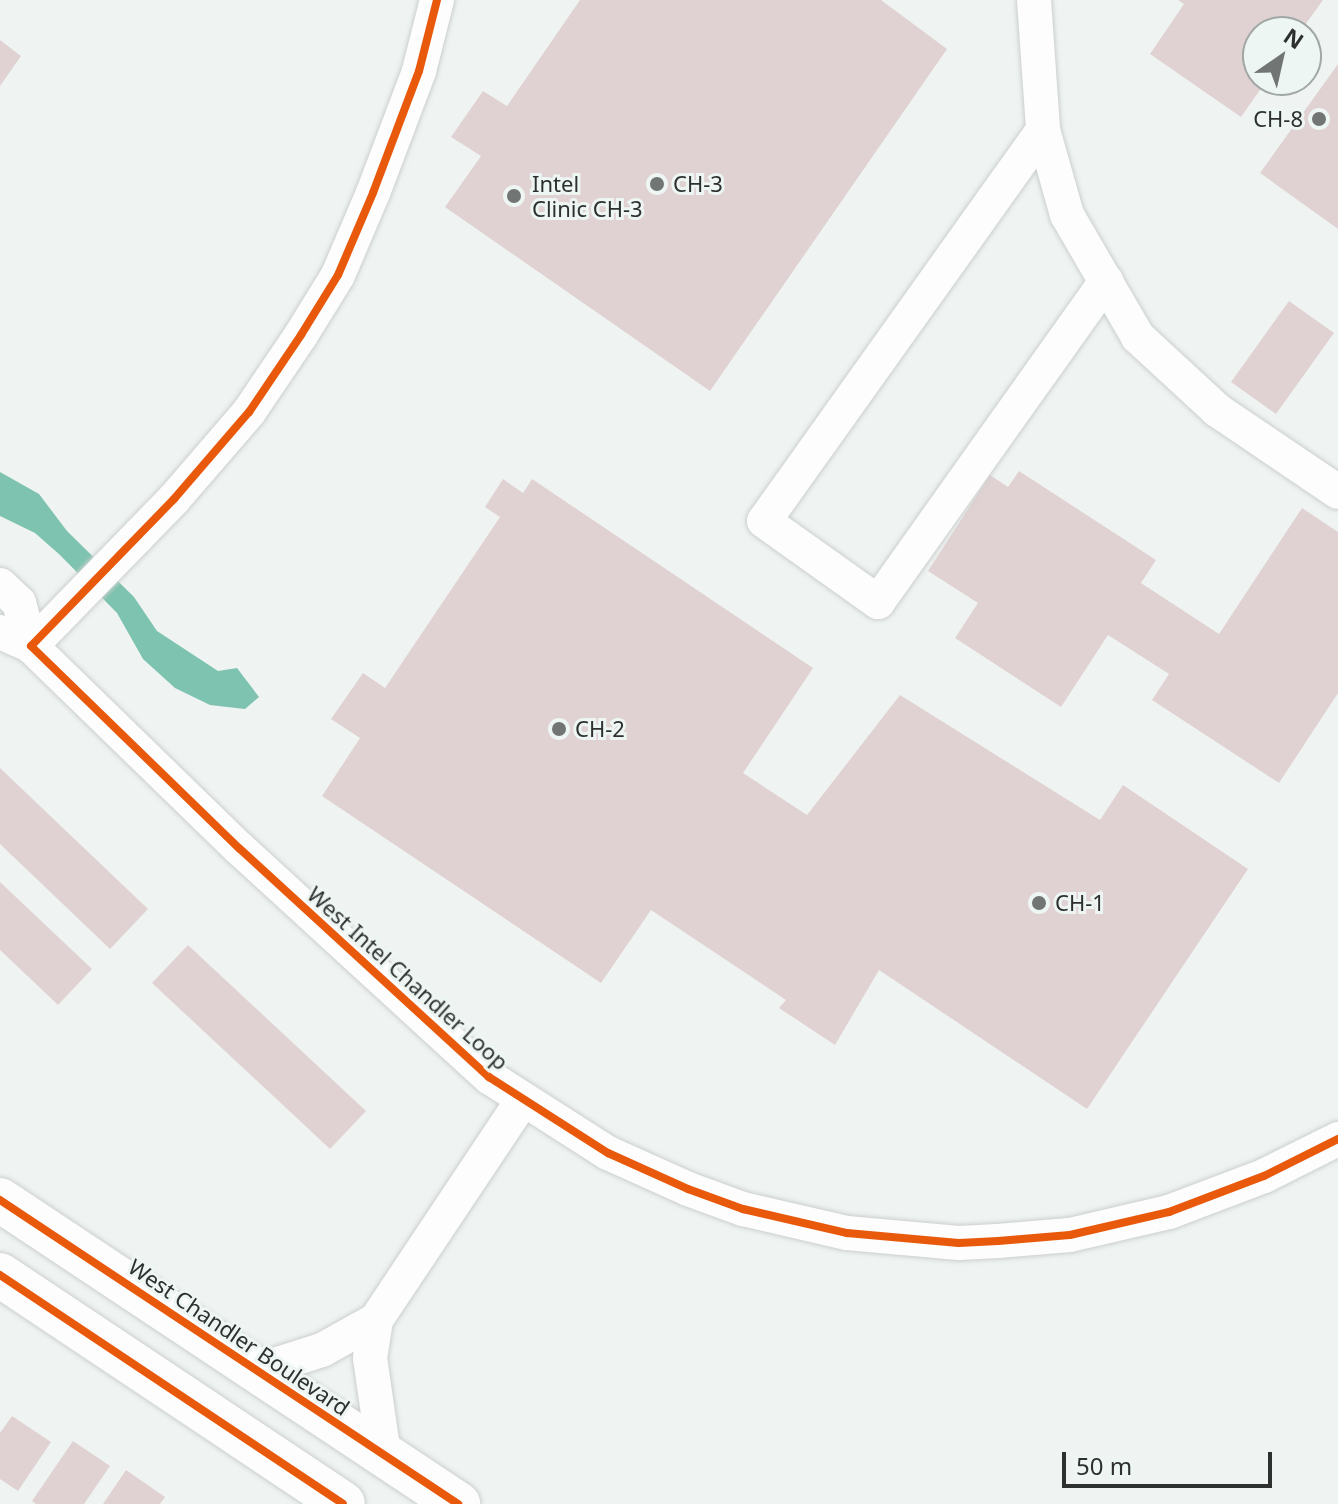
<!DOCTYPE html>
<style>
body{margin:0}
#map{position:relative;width:1338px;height:1504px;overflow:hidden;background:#eff4f2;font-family:"Noto Sans",sans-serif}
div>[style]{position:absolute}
.water>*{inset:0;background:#7ec3af}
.building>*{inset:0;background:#e0d2d2}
.roads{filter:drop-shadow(0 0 2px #cbcfce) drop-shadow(0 0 2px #cbcfce)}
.minor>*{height:34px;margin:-17px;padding:0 17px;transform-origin:17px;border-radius:17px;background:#fdfdfd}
.major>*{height:44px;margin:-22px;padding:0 22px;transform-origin:22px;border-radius:22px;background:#fdfdfd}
.cycleway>*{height:8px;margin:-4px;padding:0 4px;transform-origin:4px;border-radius:4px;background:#e8590c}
.dots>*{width:22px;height:22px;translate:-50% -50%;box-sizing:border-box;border:4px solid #edf6f3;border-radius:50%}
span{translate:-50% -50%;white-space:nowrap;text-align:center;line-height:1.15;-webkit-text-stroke:6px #edf6f3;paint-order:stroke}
.poi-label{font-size:22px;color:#2d302f}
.right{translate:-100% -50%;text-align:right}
.left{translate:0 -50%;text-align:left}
.street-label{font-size:22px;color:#2d302f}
.north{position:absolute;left:1242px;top:16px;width:80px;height:80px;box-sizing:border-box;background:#edf6f3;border:2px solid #a0a7a5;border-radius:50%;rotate:34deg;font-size:22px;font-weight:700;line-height:32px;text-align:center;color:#2d302f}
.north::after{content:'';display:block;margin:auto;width:28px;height:36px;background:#717573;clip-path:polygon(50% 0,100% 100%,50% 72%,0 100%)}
.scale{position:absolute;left:1062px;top:1452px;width:210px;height:36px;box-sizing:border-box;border:4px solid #2d302f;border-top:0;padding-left:10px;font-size:24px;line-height:28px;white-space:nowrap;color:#2d302f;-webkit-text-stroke:6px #edf6f3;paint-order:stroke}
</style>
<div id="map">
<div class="water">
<i style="clip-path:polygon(0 472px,39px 494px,67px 531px,134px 597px,157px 631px,218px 671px,237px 668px,259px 697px,245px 709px,210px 705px,175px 688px,143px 659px,117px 613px,60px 555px,35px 533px,0 516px)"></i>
</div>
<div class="building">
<i style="clip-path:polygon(580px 0,881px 0,947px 49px,710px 391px,445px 207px,481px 156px,451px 137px,483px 91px,507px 106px)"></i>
<i style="clip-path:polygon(1178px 0,1323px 0,1300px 32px,1258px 32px,1258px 80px,1267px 80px,1241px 117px,1150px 54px,1184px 4px)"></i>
<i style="clip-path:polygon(0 40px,21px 56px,0 86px)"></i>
<i style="clip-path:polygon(1338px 64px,1338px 229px,1260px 173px)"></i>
<i style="clip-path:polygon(1289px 301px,1334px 333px,1276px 414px,1231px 382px)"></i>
<i style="clip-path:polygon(1019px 471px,1156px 560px,1141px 583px,1219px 634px,1302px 508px,1338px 532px,1338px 693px,1279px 783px,1152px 700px,1169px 674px,1108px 635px,1061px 707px,955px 638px,978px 603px,928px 571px,990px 475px,1008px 487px)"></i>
<i style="clip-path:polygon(503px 479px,523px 493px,532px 479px,813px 668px,743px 773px,807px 815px,900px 695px,1100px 820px,1123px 785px,1248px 869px,1087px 1109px,879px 970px,835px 1045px,779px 1008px,786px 1000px,651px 910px,601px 983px,322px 796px,360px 738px,331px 719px,363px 673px,385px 688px,500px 517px,485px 507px)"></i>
<i style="clip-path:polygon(0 768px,148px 909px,110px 949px,0 844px)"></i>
<i style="clip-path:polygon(0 882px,92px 969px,58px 1005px,0 950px)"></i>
<i style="clip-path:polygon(188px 945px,366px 1111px,330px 1149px,152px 983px)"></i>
<i style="clip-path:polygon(12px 1416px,51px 1442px,18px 1491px,0 1479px,0 1433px)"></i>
<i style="clip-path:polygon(73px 1441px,110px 1466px,84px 1504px,36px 1504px,32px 1501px)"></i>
<i style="clip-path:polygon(126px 1470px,165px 1497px,160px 1504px,103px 1504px)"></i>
</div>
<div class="roads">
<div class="minor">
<i style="left:1034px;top:0;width:130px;rotate:86deg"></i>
<i style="left:1043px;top:130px;width:88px;rotate:74.2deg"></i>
<i style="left:1067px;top:215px;width:141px;rotate:59.8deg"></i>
<i style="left:1138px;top:337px;width:108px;rotate:42.7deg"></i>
<i style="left:1217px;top:410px;width:146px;rotate:34.1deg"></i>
<i style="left:1043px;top:130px;width:480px;rotate:125.5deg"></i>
<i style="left:764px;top:521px;width:140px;rotate:35.4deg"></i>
<i style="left:878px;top:602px;width:394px;rotate:-54.6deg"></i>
<i style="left:0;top:585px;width:26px;rotate:43deg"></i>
<i style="left:19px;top:603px;width:45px;rotate:74.4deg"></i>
<i style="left:0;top:632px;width:34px;rotate:24deg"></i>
<i style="left:31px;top:646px;width:291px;rotate:44.2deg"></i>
<i style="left:240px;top:849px;width:338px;rotate:42.5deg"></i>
<i style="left:489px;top:1077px;width:141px;rotate:32.6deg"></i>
<i style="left:608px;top:1153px;width:88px;rotate:24.2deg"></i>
<i style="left:688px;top:1189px;width:59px;rotate:20deg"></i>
<i style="left:743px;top:1209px;width:107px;rotate:13deg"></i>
<i style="left:847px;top:1233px;width:112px;rotate:5.1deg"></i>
<i style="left:959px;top:1243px;width:39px;rotate:-3deg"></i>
<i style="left:998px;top:1241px;width:72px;rotate:-4.8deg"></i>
<i style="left:1070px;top:1235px;width:102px;rotate:-13.1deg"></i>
<i style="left:1169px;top:1212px;width:102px;rotate:-20.8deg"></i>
<i style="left:1264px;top:1176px;width:83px;rotate:-26.6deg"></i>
<i style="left:31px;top:646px;width:205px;rotate:-45.8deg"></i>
<i style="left:174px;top:499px;width:115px;rotate:-49.2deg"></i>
<i style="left:249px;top:412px;width:93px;rotate:-56deg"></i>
<i style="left:301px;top:335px;width:70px;rotate:-58.3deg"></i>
<i style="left:338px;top:275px;width:89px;rotate:-66.9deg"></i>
<i style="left:373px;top:193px;width:130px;rotate:-69.3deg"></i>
<i style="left:419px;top:71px;width:73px;rotate:-75.8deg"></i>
<i style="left:256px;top:1371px;width:69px;rotate:-17.7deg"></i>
<i style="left:322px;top:1350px;width:62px;rotate:-29.1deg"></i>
<i style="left:384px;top:1455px;width:98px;rotate:-98.2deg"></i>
<i style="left:370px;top:1358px;width:38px;rotate:-81deg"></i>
<i style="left:376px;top:1320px;width:263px;rotate:-56.3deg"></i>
</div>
<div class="major">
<i style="left:0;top:1200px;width:550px;rotate:33.57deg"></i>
<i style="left:0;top:1275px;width:412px;rotate:33.7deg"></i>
</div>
</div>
<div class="cycleway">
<i style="left:437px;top:0;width:73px;rotate:104.2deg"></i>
<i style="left:419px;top:71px;width:130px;rotate:110.7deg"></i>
<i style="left:373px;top:193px;width:89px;rotate:113.1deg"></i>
<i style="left:338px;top:275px;width:70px;rotate:121.7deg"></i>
<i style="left:301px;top:335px;width:93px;rotate:124deg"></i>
<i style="left:249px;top:412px;width:115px;rotate:130.8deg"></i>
<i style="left:174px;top:499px;width:205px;rotate:134.2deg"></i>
<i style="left:31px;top:646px;width:291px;rotate:44.2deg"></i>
<i style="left:240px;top:849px;width:338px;rotate:42.5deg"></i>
<i style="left:489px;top:1077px;width:141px;rotate:32.6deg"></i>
<i style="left:608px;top:1153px;width:88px;rotate:24.2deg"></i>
<i style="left:688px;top:1189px;width:59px;rotate:20deg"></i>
<i style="left:743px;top:1209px;width:107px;rotate:13deg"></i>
<i style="left:847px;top:1233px;width:112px;rotate:5.1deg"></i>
<i style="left:959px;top:1243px;width:39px;rotate:-3deg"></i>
<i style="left:998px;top:1241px;width:72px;rotate:-4.8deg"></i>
<i style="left:1070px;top:1235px;width:102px;rotate:-13.1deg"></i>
<i style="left:1169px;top:1212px;width:102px;rotate:-20.8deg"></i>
<i style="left:1264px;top:1176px;width:83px;rotate:-26.6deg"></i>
<i style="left:0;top:1200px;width:550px;rotate:33.57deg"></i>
<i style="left:0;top:1275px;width:412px;rotate:33.7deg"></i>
</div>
<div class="dots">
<i style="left:1319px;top:119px;background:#717573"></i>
<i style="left:657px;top:184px;background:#717573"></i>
<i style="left:514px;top:196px;background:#717573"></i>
<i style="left:559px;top:729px;background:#717573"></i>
<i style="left:1039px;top:903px;background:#717573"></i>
</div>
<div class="poi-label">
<span class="right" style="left:1303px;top:119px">CH-8</span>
<span class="left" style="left:532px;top:196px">Intel<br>Clinic CH-3</span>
<span class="left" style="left:673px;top:184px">CH-3</span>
<span class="left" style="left:575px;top:729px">CH-2</span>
<span class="left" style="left:1055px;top:903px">CH-1</span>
</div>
<div class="street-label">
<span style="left:408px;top:978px;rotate:42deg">West Intel Chandler Loop</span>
<span style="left:239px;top:1337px;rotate:34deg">West Chandler Boulevard</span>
</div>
<div class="north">N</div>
<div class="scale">50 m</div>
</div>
